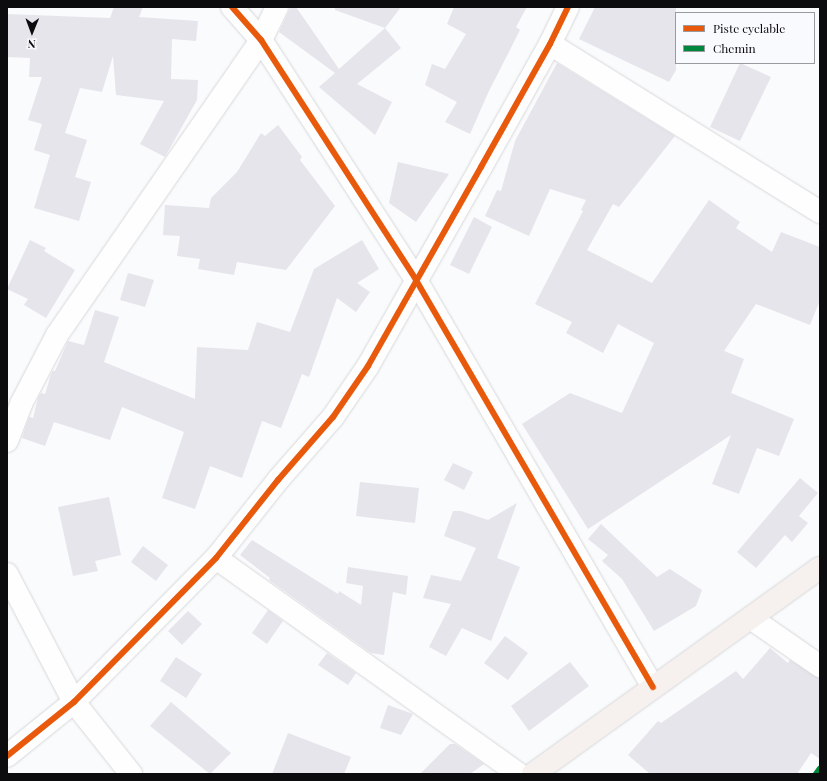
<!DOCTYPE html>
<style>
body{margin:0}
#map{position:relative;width:827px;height:781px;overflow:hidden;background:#fafbfc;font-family:"Playfair Display",serif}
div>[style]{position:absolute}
.building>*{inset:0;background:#e6e5ec}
.roads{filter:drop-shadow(0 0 1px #d7d8da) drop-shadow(0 0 1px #d7d8da)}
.minor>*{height:22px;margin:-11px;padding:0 11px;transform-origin:11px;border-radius:11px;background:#fefeff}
.major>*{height:22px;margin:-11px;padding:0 11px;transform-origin:11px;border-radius:11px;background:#f6f0ee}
.quiet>*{height:5px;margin-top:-2.5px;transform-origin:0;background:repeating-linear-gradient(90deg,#00873e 0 10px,transparent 0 15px)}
.cycleway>*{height:6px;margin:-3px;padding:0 3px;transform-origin:3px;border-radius:3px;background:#e8590c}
span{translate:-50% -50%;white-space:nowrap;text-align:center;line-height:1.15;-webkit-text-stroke:3px #f9fafd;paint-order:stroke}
.frame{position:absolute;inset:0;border:8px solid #0c0c0f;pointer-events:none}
.legend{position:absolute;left:675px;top:12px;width:140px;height:52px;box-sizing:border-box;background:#f9fafd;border:1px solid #9a9b9e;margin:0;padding:5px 7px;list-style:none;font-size:12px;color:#0c0c0f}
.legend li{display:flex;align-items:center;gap:8px;height:20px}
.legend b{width:20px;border:1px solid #9a9b9e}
.north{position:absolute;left:12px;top:12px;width:40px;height:40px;-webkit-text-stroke:3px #f9fafd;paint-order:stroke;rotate:181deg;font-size:11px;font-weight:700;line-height:16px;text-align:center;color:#0c0c0f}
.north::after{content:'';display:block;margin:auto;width:14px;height:18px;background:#0c0c0f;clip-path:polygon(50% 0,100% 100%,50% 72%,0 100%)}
</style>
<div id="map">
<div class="building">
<i style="clip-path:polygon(114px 7px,143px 7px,139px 17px,198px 21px,196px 41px,172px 39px,171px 79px,198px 80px,197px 100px,165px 157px,140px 144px,164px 101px,116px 95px,113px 56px,102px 92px,80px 88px,65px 133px,87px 140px,75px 177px,91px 182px,79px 221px,34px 208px,50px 155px,34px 150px,42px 124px,28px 120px,42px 77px,29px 77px,30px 58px,7px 57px,7px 14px,110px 18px)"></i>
<i style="clip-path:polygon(291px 7px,296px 7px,339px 69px,385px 28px,401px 48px,357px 84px,392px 102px,375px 135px,319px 87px,335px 73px,279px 32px)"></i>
<i style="clip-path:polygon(335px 7px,401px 7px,385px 28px,335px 10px)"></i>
<i style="clip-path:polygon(454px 7px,527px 7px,516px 27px,520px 30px,488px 93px,470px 134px,445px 122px,457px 102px,425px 85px,432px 64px,445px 69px,466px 34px,447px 24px)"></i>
<i style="clip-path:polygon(595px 7px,676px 7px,676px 70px,669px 82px,579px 39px)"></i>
<i style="clip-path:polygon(557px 63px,675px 136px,619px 207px,613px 204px,587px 250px,652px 283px,709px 200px,740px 222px,736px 228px,772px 252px,781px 232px,820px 247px,820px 300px,810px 325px,756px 304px,724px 351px,744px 359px,731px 393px,794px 419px,779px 456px,757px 448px,739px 494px,712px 484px,731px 435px,588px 529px,522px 424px,570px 393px,622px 413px,654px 343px,618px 324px,603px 353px,566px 333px,572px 322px,535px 304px,583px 211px,581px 210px,586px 200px,550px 189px,529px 236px,485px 216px,497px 190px,501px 191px,515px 141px)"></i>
<i style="clip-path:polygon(740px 63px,771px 77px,740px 141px,710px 127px)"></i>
<i style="clip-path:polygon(278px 125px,302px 157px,300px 160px,335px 206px,286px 270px,237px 262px,234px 275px,198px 269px,200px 259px,177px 256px,180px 236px,163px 235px,165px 205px,209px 208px,211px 198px,237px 172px,261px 133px,265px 136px)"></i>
<i style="clip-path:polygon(398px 162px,449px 174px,416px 222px,389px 203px)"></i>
<i style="clip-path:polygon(474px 217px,492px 227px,469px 274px,450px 265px)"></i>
<i style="clip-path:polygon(30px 240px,46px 248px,44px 251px,75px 270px,46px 318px,24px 305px,28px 299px,7px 289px)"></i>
<i style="clip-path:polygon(362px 240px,379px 269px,357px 283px,370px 292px,356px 312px,337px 298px,309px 377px,302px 374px,281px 428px,262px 421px,242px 478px,210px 466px,195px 509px,162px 498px,184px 432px,122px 407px,110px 440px,54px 422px,45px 446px,22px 438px,29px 417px,33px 418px,38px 398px,41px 393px,45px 394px,51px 374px,53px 371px,55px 371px,68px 341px,84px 345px,95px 310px,119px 317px,104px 362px,195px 399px,197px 347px,248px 350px,257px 322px,290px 332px,314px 269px)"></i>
<i style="clip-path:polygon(128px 273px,154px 280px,145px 307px,120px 300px)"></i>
<i style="clip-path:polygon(453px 463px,473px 472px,464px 490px,444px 480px)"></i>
<i style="clip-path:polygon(800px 478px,818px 493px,799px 516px,808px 523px,792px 542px,785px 535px,756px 568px,737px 552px)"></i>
<i style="clip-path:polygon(360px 482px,419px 488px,415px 523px,356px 516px)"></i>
<i style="clip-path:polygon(109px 497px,121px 555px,95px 561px,98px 571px,73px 576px,58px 507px)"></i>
<i style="clip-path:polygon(517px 503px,497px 558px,520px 567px,491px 641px,462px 628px,446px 656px,429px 647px,451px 604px,423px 598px,431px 575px,461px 581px,476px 548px,444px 536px,453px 511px,461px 511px,488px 520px)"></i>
<i style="clip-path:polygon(601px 524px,657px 577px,670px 569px,702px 590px,696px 606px,654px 631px,622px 579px,602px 561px,608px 555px,588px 539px)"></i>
<i style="clip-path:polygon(252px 540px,338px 594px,339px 591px,361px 605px,363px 586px,346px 583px,348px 567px,408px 576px,406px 595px,393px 592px,384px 655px,371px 653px,269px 580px,270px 578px,240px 555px)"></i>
<i style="clip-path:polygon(143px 546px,168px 565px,156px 581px,131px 562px)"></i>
<i style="clip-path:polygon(268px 610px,283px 621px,267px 644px,252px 633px)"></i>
<i style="clip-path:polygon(188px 611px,202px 624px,182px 645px,168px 631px)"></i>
<i style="clip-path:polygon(505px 636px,528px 653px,508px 680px,484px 663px)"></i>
<i style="clip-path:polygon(770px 648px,788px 663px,790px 660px,820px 678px,820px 759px,811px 753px,797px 774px,650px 774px,628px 755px,658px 721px,661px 723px,736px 671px,743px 679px)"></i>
<i style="clip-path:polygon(327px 653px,356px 673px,348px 685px,318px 665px)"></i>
<i style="clip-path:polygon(176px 657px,202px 674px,186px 698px,160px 681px)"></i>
<i style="clip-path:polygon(570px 662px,589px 686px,529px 731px,511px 706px)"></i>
<i style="clip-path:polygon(171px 702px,231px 753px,210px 774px,150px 726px)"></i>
<i style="clip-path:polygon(388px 705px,413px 714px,401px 735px,380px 728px)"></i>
<i style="clip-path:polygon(288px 733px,351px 757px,344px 774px,272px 774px)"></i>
<i style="clip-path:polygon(450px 744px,455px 744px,484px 764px,470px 774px,420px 774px)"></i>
</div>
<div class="roads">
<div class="minor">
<i style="left:232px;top:7px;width:44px;rotate:48.7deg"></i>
<i style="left:261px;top:40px;width:286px;rotate:57.1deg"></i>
<i style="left:416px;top:280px;width:471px;rotate:59.8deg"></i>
<i style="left:550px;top:44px;width:318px;rotate:31.9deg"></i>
<i style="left:7px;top:441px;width:40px;rotate:-69deg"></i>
<i style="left:21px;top:404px;width:78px;rotate:-62.4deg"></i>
<i style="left:57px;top:335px;width:359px;rotate:-55.3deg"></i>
<i style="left:261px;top:40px;width:37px;rotate:-64deg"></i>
<i style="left:216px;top:558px;width:372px;rotate:35.5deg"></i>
<i style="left:7px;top:574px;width:144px;rotate:62.4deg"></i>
<i style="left:74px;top:702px;width:92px;rotate:51.6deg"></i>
<i style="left:752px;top:619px;width:83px;rotate:34.7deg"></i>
<i style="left:7px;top:756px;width:86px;rotate:-38.9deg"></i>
<i style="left:74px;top:702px;width:202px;rotate:-45.4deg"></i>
<i style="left:216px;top:558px;width:100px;rotate:-51.5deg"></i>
<i style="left:278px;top:480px;width:84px;rotate:-48.9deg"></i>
<i style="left:333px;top:417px;width:62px;rotate:-55.5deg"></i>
<i style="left:368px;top:366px;width:229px;rotate:-60.4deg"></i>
<i style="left:481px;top:167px;width:141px;rotate:-60.7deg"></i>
<i style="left:550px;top:44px;width:41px;rotate:-64.1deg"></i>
</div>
<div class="major">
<i style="left:533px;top:774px;width:353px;rotate:-35.7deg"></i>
</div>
</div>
<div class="quiet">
<i style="left:815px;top:774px;width:9px;rotate:-54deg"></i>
</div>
<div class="cycleway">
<i style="left:232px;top:7px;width:44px;rotate:48.7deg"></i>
<i style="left:261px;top:40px;width:286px;rotate:57.1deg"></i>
<i style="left:416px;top:280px;width:471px;rotate:59.8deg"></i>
<i style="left:7px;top:756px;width:86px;rotate:-38.9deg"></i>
<i style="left:74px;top:702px;width:202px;rotate:-45.4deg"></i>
<i style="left:216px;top:558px;width:100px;rotate:-51.5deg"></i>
<i style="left:278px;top:480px;width:84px;rotate:-48.9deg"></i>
<i style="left:333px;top:417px;width:62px;rotate:-55.5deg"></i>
<i style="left:368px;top:366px;width:229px;rotate:-60.4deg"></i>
<i style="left:481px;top:167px;width:141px;rotate:-60.7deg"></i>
<i style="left:550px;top:44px;width:41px;rotate:-64.1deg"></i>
</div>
<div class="frame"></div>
<ul class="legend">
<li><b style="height:5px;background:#e8590c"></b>Piste cyclable</li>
<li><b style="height:5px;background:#00873e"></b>Chemin</li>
</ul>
<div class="north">N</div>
</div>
